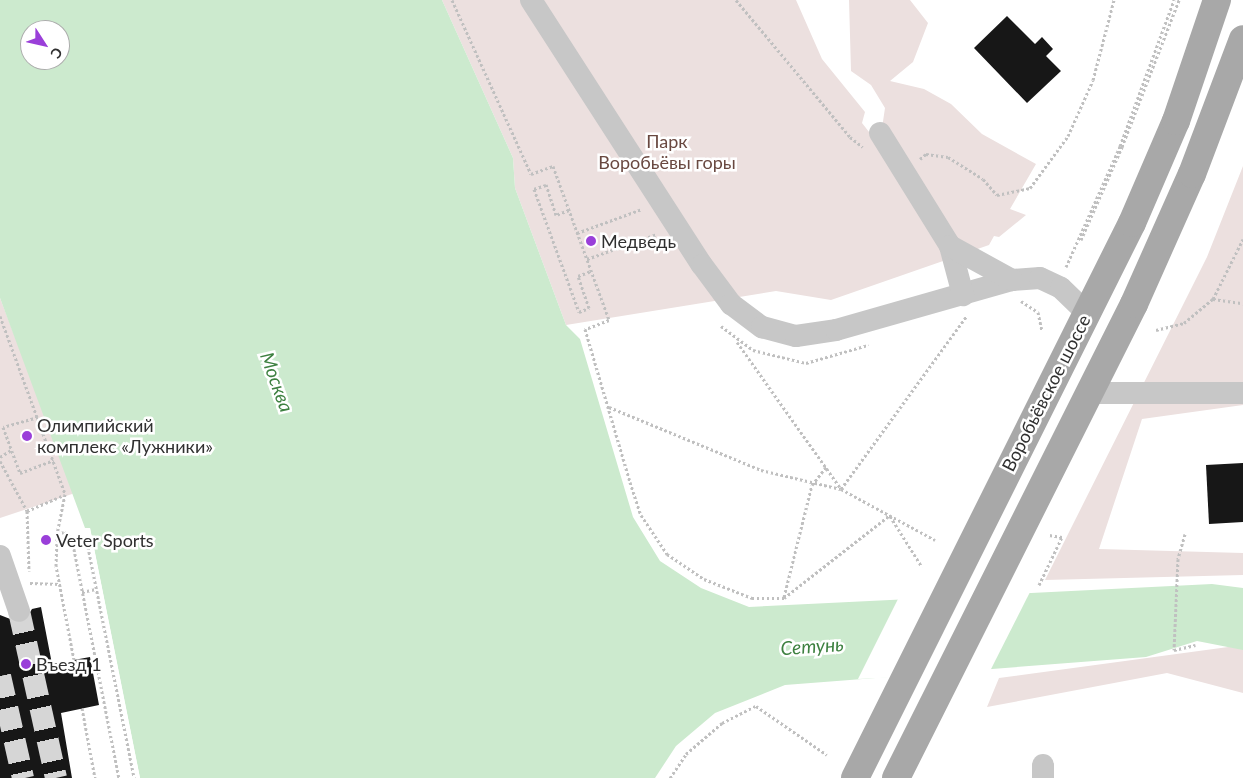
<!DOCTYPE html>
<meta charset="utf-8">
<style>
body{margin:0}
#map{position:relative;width:1243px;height:778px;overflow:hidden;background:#fff;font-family:Lato,sans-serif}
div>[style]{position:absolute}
.green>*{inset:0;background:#ece0df}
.water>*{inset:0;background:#cceace}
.pier>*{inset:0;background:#fff}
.building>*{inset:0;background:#171717}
.minor-tunnel>*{height:22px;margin-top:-11px;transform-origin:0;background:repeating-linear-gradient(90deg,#d6d6d6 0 22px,transparent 0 33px)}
.path>*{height:3px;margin-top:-1.5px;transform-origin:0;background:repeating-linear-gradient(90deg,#c0c0c0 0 2.5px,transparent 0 5px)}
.minor>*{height:22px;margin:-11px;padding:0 11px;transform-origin:11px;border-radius:11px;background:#c7c7c7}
.major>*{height:28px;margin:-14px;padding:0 14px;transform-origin:14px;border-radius:14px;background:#a8a8a8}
.dots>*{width:14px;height:14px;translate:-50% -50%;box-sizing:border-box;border:2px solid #fff;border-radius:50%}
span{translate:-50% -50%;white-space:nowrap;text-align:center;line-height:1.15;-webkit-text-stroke:5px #fff;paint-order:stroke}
.park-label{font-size:18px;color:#694840}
.poi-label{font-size:18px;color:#303030}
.left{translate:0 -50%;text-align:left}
.street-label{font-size:18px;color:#303030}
.water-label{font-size:19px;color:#3e8141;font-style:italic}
.north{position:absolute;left:20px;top:20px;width:50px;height:50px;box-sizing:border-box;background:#fff;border:1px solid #acacac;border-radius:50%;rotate:125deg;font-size:14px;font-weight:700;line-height:20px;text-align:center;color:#303030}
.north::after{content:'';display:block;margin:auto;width:18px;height:22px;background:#9a3fd9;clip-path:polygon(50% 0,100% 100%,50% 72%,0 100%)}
</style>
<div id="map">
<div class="green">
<i style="clip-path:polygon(442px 0,796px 0,822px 59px,865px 112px,862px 123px,873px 137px,882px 128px,885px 108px,871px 85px,851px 71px,849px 0,910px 0,928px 23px,913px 62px,890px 81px,924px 89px,951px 104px,982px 134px,1036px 164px,1010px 209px,1026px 215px,999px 237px,994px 236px,989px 245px,831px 300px,776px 291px,566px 325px,515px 188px,513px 158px)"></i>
<i style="clip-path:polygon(1243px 166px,1243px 405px,1142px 419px,1099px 549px,1243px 553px,1243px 575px,1045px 580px,1207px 257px)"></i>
<i style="clip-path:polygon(0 298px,75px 493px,0 518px)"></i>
<i style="clip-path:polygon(1243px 645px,1243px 693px,1167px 673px,987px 707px,999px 678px)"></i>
</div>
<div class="water">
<i style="clip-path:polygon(evenodd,0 0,442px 0,513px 158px,515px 188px,566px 325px,580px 339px,633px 517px,660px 561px,701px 588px,749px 607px,1212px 584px,1243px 588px,1243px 650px,1197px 641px,1146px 657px,785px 685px,715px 713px,676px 746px,655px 778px,140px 778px,90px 528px,85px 528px,0 298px,0 0,30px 30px,60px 30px,60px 60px,30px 60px,30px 30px)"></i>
</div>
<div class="pier">
<i style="clip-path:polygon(85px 528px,90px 528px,140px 778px,138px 778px)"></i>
<i style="clip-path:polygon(1031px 590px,989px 673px,858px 679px,900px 595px)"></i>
</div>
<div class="building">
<i style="clip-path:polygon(1007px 16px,1035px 44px,1042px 37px,1053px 49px,1046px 56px,1061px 71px,1027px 103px,974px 48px)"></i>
<i style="clip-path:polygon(1243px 463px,1243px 522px,1209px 524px,1206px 465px)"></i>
<i style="clip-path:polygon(41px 607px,52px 664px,90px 657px,99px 705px,61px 713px,72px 778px,0 778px,0 615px,23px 624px,32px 609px)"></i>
</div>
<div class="minor-tunnel">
<i style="left:19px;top:611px;width:171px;rotate:77.5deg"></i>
<i style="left:0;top:676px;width:105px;rotate:77.3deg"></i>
</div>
<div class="path">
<i style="left:452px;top:0;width:191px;rotate:65.6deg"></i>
<i style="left:531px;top:174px;width:23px;rotate:-20deg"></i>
<i style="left:553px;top:166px;width:164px;rotate:70deg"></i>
<i style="left:609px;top:320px;width:26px;rotate:159deg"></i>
<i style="left:585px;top:329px;width:159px;rotate:73.6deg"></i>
<i style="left:630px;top:482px;width:35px;rotate:72deg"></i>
<i style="left:641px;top:515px;width:47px;rotate:56.3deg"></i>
<i style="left:667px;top:554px;width:45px;rotate:34deg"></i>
<i style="left:704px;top:579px;width:52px;rotate:21.6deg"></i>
<i style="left:752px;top:598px;width:32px"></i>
<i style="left:784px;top:598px;width:135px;rotate:-38.1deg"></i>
<i style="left:736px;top:0;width:178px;rotate:50.2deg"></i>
<i style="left:850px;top:137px;width:16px;rotate:38deg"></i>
<i style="left:920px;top:159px;width:8px;rotate:-40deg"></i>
<i style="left:926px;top:154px;width:22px;rotate:8deg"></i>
<i style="left:948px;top:157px;width:41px;rotate:32.2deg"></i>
<i style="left:983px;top:179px;width:21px;rotate:49deg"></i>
<i style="left:997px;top:195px;width:34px;rotate:-12deg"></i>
<i style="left:1030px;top:188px;width:64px;rotate:-53.8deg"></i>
<i style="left:1068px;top:136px;width:61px;rotate:-65.9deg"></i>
<i style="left:1093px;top:80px;width:83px;rotate:-75.3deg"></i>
<i style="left:569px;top:210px;width:14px;rotate:159deg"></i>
<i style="left:556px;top:215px;width:32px;rotate:-108deg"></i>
<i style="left:546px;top:185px;width:13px;rotate:162deg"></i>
<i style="left:534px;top:189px;width:131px;rotate:69.9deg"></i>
<i style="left:579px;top:312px;width:11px;rotate:-22deg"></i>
<i style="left:589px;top:308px;width:34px;rotate:-109deg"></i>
<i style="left:578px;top:276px;width:14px;rotate:-21deg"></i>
<i style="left:577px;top:233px;width:69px;rotate:-20.3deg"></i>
<i style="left:1081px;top:240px;width:102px;rotate:-66.2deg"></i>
<i style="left:1122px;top:147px;width:158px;rotate:-68.8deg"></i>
<i style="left:587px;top:259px;width:74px;rotate:-19.7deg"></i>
<i style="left:1066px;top:267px;width:133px;rotate:-65.9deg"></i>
<i style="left:1120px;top:146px;width:156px;rotate:-69.7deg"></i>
<i style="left:1213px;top:299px;width:30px;rotate:8deg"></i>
<i style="left:1021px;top:301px;width:20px;rotate:33deg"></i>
<i style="left:1038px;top:312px;width:19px;rotate:78deg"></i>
<i style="left:0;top:316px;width:189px;rotate:69.9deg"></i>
<i style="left:65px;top:494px;width:41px;rotate:101.3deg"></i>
<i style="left:721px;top:326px;width:40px;rotate:37deg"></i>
<i style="left:753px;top:350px;width:55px;rotate:13.8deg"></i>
<i style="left:806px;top:363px;width:65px;rotate:-16.2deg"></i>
<i style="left:1156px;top:330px;width:29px;rotate:-14deg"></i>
<i style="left:1184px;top:323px;width:38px;rotate:-40deg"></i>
<i style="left:1213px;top:299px;width:67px;rotate:-63.4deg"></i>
<i style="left:737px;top:342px;width:180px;rotate:54.7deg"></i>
<i style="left:841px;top:489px;width:107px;rotate:28.5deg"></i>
<i style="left:609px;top:407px;width:165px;rotate:22.5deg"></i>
<i style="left:761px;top:470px;width:82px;rotate:13.4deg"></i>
<i style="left:841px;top:489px;width:213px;rotate:-54deg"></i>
<i style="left:38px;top:417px;width:36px;rotate:164deg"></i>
<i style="left:3px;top:427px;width:49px;rotate:69.7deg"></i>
<i style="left:20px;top:473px;width:36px;rotate:-21deg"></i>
<i style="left:0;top:457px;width:13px;rotate:-32deg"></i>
<i style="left:0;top:461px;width:57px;rotate:61.6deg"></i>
<i style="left:27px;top:511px;width:60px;rotate:88.1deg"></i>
<i style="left:27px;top:511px;width:40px;rotate:-23.4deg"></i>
<i style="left:890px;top:516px;width:60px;rotate:57.9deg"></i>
<i style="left:1185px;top:534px;width:26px;rotate:106deg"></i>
<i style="left:1178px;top:559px;width:91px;rotate:92.5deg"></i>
<i style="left:1174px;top:650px;width:22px;rotate:-13deg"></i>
<i style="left:86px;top:537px;width:246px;rotate:78.7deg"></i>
<i style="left:30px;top:583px;width:30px;rotate:2deg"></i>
<i style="left:1039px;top:585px;width:53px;rotate:-64.4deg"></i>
<i style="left:1062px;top:537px;width:13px;rotate:-171deg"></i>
<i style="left:82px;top:592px;width:14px;rotate:-12deg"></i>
<i style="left:784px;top:597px;width:115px;rotate:-76deg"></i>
<i style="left:812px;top:485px;width:23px;rotate:-52deg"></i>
<i style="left:74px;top:660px;width:96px;rotate:-100.8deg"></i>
<i style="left:56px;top:566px;width:32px;rotate:-88deg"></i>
<i style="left:57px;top:534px;width:7px;rotate:-16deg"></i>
<i style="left:64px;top:532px;width:11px;rotate:41deg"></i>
<i style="left:72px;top:539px;width:244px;rotate:78.9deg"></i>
<i style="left:82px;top:708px;width:71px;rotate:79.5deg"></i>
<i style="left:670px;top:778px;width:29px;rotate:-56deg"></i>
<i style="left:686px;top:754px;width:48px;rotate:-40.7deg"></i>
<i style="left:722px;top:723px;width:38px;rotate:-27deg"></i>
<i style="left:756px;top:706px;width:86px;rotate:34.6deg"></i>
</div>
<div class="minor">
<i style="left:531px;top:0;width:315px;rotate:57.2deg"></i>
<i style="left:702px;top:265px;width:49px;rotate:53.4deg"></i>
<i style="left:731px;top:304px;width:39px;rotate:37deg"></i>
<i style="left:762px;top:327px;width:35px;rotate:15deg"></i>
<i style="left:796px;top:336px;width:40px;rotate:-8.5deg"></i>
<i style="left:836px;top:330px;width:183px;rotate:-15.9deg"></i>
<i style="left:1012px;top:280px;width:28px;rotate:-4deg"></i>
<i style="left:1040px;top:278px;width:23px;rotate:25deg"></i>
<i style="left:1061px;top:288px;width:36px;rotate:44deg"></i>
<i style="left:880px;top:133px;width:133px;rotate:58.2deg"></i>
<i style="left:950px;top:246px;width:51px;rotate:75.1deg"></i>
<i style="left:950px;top:246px;width:71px;rotate:28.7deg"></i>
<i style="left:1091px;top:393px;width:152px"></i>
<i style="left:0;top:556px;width:58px;rotate:70.9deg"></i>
<i style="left:1043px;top:778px;width:13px;rotate:-90deg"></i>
</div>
<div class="major">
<i style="left:855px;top:778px;width:620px;rotate:-63.48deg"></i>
<i style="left:1132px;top:223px;width:111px;rotate:-66.7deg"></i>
<i style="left:1176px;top:121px;width:128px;rotate:-71.3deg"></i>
<i style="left:896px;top:778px;width:530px;rotate:-63.34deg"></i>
<i style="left:1134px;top:304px;width:142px;rotate:-66deg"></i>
<i style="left:1192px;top:174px;width:144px;rotate:-69.3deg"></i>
</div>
<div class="dots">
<i style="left:591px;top:241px;background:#9a3fd9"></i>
<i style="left:27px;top:436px;background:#9a3fd9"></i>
<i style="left:46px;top:540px;background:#9a3fd9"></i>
<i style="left:26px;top:664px;background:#9a3fd9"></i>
</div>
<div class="park-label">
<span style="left:667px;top:152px">Парк<br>Воробьёвы горы</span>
</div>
<div class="poi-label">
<span class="left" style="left:601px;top:241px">Медведь</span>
<span class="left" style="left:37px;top:436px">Олимпийский<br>комплекс «Лужники»</span>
<span class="left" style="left:56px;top:540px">Veter Sports</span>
<span class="left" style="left:36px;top:664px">Въезд 1</span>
</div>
<div class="street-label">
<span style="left:1046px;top:393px;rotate:-63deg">Воробьёвское шоссе</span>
</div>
<div class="water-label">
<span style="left:277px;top:382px;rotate:70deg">Москва</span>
<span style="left:812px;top:646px;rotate:-4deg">Сетунь</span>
</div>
<div class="north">С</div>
</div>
